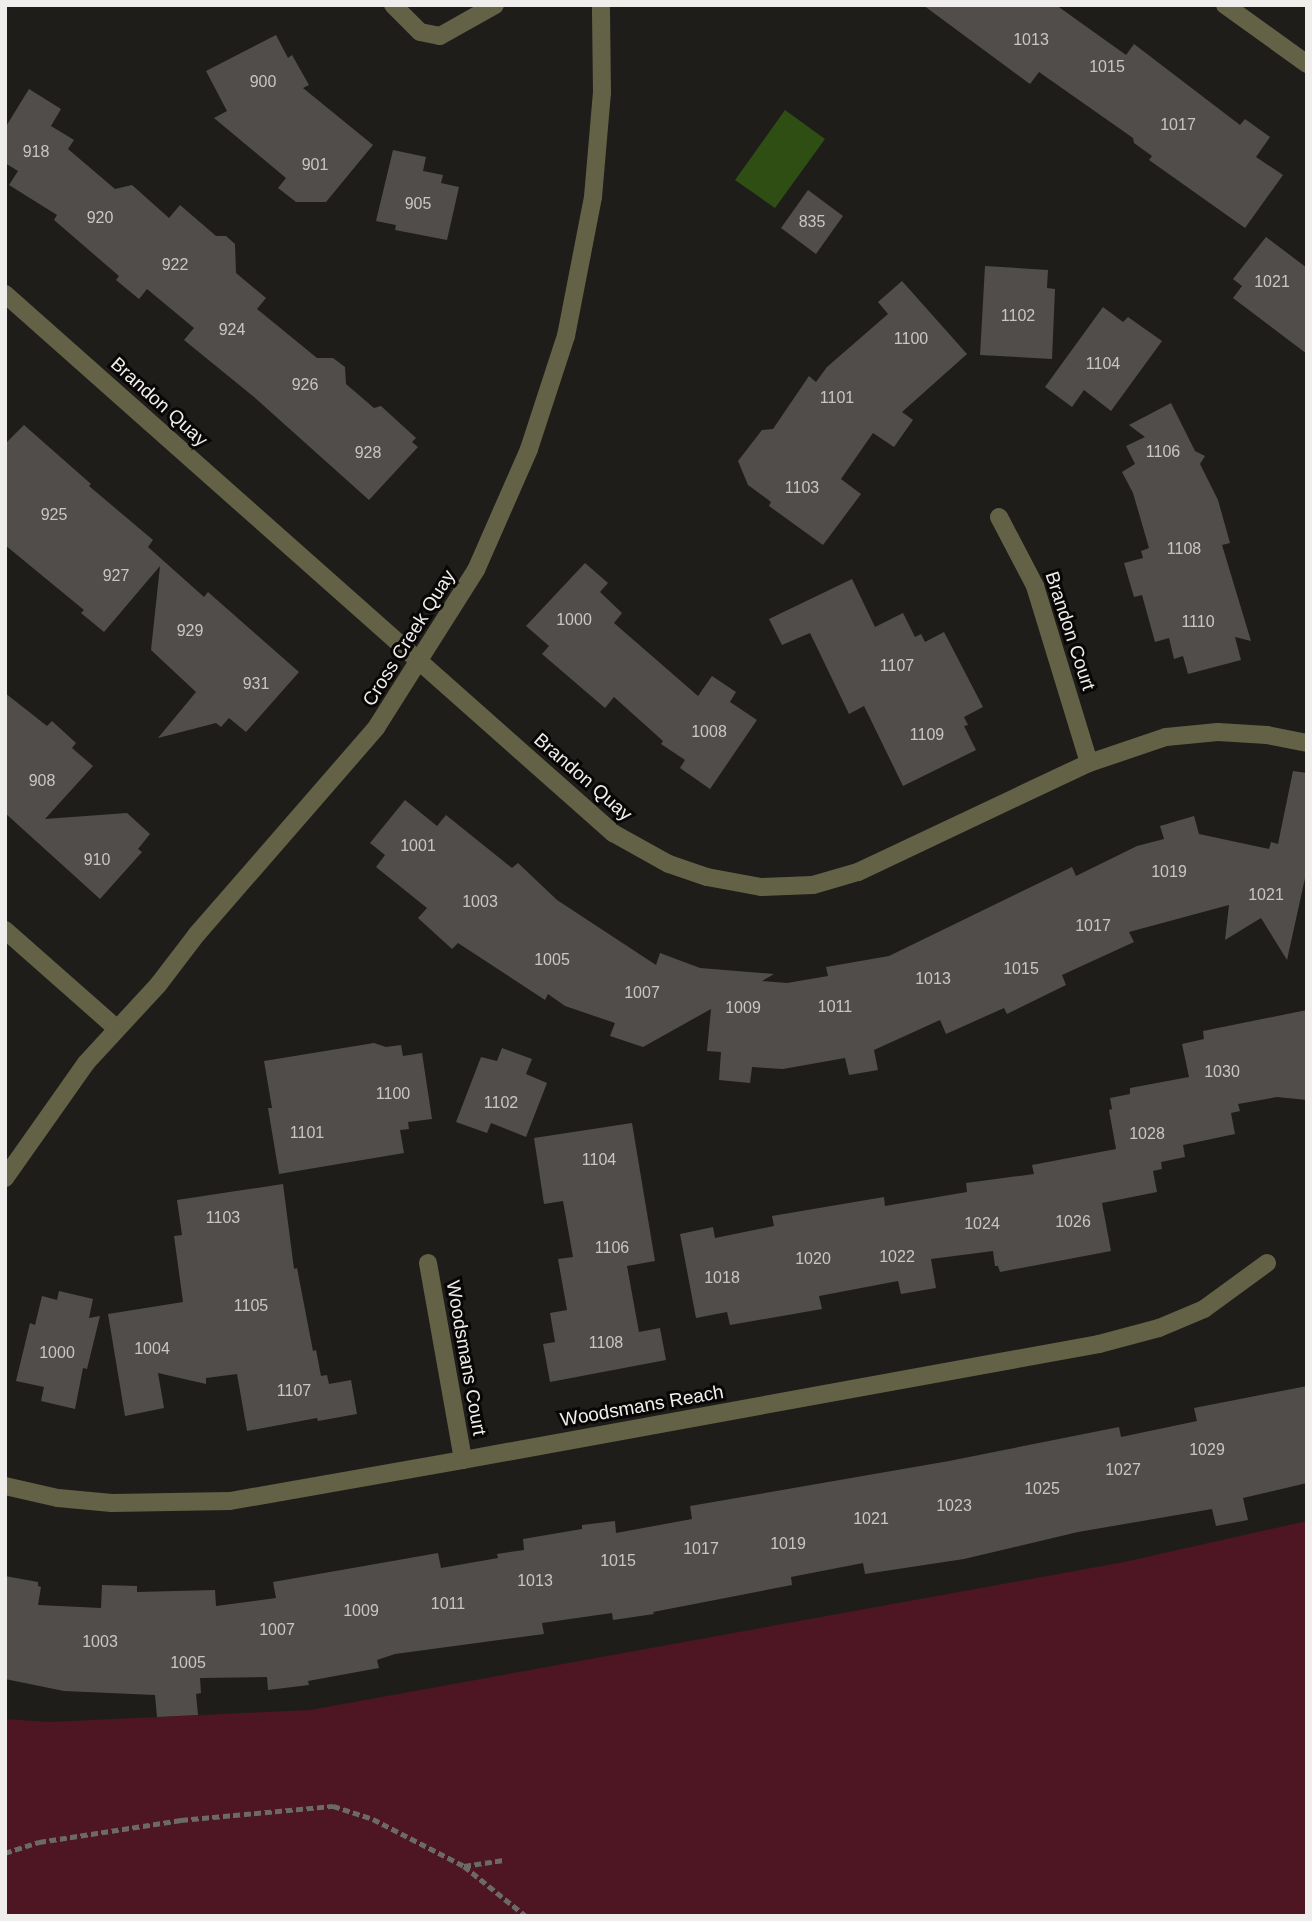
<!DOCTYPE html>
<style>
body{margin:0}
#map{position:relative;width:1312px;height:1921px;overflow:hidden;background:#1f1d1a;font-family:Arial,sans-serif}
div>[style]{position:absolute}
.green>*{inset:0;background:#4d1622}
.water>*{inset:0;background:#2e4e13}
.building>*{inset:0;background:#514d4b}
.path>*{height:4.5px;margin-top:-2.25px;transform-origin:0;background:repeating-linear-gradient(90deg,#6c6a67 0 7px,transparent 0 10.5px)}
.minor>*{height:18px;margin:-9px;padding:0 9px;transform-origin:9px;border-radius:9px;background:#646246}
span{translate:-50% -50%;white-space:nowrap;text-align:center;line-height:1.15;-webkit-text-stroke:6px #080706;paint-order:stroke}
.number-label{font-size:16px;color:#c8c6c4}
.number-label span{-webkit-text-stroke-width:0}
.street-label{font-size:19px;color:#f0eeec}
.frame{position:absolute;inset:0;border:7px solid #f0eeec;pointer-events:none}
</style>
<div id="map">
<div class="green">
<i style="clip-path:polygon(1307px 1521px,1307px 1916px,5px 1916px,5px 1719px,49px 1722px,310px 1710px,1124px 1562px)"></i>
</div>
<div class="water">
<i style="clip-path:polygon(785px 110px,825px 139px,775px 208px,735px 180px)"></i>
</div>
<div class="building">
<i style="clip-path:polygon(923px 5px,1056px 5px,1126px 55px,1134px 44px,1240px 125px,1245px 119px,1270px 137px,1256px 157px,1283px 175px,1245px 228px,1149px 160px,1152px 156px,1134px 143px,1133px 138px,1039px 72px,1030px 84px)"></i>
<i style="clip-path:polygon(276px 35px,288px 58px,292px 55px,309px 85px,303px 88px,373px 145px,326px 202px,296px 202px,278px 188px,286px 178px,214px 118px,227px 111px,206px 71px)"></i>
<i style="clip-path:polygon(29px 89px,61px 109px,51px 126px,74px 140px,68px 149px,115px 189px,132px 185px,169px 218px,180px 205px,216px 236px,226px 236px,235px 244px,236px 273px,266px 298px,257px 309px,317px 358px,333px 358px,345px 367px,346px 384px,374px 408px,381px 406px,416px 438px,412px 442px,418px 447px,369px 500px,254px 397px,184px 340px,194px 328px,147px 289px,139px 299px,116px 280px,119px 276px,54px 220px,57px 215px,9px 185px,18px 171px,5px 163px,5px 128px)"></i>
<i style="clip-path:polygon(393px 150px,426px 157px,423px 171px,443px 175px,441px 183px,459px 187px,447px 240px,395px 230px,396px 225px,376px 221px)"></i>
<i style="clip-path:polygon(808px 190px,843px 216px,816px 254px,781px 228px)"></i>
<i style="clip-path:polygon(1266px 237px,1307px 268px,1307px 354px,1233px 298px,1242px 286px,1233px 279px)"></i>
<i style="clip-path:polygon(985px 266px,1048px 270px,1047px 288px,1055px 289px,1052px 359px,980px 355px)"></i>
<i style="clip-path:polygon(902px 281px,967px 354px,902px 412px,913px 420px,894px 447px,873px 433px,841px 479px,861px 494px,823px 545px,769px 506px,771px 502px,748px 485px,738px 461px,762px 430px,773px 429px,809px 376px,816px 382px,827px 367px,888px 314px,878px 302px)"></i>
<i style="clip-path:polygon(1103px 307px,1123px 322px,1128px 317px,1162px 341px,1111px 411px,1084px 390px,1072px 407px,1045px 387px)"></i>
<i style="clip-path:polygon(1171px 403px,1195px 451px,1205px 456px,1200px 464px,1218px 500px,1230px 543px,1222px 545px,1251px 641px,1235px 637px,1241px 660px,1188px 674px,1183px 656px,1174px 659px,1169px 638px,1155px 642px,1142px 595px,1134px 597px,1124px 563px,1143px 558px,1141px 551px,1149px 548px,1133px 493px,1122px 472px,1135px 464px,1126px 446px,1145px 437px,1129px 425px)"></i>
<i style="clip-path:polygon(24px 425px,91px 484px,89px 486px,153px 540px,148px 547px,204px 597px,208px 592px,299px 672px,246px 732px,229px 718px,221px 727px,216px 723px,158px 738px,196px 692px,151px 650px,160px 566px,104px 632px,81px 613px,84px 610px,5px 545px,5px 444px)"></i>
<i style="clip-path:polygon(585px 563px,608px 583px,600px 592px,622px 613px,614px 623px,698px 696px,712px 676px,736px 692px,730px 702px,757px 720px,710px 789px,680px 768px,685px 760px,661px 744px,663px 741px,614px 697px,605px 708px,542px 654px,549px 646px,526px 626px)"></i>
<i style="clip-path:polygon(852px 579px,875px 627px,903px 613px,915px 637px,921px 634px,925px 642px,944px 632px,983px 707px,964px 717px,968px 725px,964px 726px,976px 750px,903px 786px,864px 706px,849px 714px,810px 633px,782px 645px,769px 619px)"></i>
<i style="clip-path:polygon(5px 693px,47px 726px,52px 721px,76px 743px,72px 748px,93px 766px,45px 819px,127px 813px,150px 834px,138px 849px,142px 852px,100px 899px,5px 813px)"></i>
<i style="clip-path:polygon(1293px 771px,1307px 773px,1307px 869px,1287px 960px,1261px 918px,1225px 940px,1229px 905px,1129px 932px,1134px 942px,1062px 975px,1066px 985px,1007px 1014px,1004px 1008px,946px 1034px,940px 1020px,874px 1050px,878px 1070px,849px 1075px,845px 1058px,783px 1069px,752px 1067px,750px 1083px,719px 1080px,721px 1052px,707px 1051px,711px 1009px,643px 1047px,610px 1036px,615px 1023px,565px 1006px,548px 994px,545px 1000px,458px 943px,452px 949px,418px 918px,427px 908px,376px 867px,385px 855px,370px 843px,405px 800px,437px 826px,446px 815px,512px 868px,518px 863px,557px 900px,656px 965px,660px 953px,700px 968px,774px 974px,762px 981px,787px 983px,828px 976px,826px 967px,889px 956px,1072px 867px,1076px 876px,1137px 846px,1164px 839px,1160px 826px,1194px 816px,1199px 834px,1269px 849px,1271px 842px,1278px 844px)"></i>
<i style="clip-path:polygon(1307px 1010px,1307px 1100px,1277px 1097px,1238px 1104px,1240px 1111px,1231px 1113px,1235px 1134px,1183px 1145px,1185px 1157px,1161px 1162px,1162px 1169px,1153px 1171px,1157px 1192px,1102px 1203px,1111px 1251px,1000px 1272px,998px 1266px,995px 1266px,993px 1251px,931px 1259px,936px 1288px,901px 1294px,898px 1281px,819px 1296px,822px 1309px,730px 1325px,727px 1312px,696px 1318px,680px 1234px,713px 1227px,715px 1238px,774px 1226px,772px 1216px,884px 1197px,885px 1206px,967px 1192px,966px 1183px,1034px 1174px,1032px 1165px,1116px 1149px,1109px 1110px,1112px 1109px,1110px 1098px,1130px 1094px,1130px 1088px,1189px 1077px,1182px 1044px,1204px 1039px,1203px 1031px)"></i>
<i style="clip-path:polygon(374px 1043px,386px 1047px,401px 1045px,403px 1056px,422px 1053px,432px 1119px,408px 1122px,409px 1129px,400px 1130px,404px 1153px,279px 1174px,268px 1108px,272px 1108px,264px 1061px)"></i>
<i style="clip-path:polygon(502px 1048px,532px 1059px,526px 1074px,547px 1083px,526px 1137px,491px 1123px,487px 1133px,456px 1122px,481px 1057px,497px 1061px)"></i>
<i style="clip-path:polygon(632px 1123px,655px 1261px,627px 1266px,639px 1332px,660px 1328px,666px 1360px,550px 1382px,543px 1344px,555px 1342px,550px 1313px,567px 1310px,558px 1259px,573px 1257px,563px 1201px,544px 1204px,534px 1138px)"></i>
<i style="clip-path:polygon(283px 1184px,294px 1269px,297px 1268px,313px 1351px,316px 1350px,321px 1376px,327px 1375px,329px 1384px,351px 1380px,357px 1414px,318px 1421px,317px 1418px,247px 1431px,237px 1374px,206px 1378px,206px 1384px,158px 1373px,164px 1408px,125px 1416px,108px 1314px,183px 1302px,174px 1236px,182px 1235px,177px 1200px)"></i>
<i style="clip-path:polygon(59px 1291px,93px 1299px,89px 1318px,100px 1316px,87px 1369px,83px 1368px,75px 1409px,41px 1401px,44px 1387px,16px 1381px,30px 1323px,35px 1325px,42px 1296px,57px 1300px)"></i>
<i style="clip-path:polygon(1307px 1386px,1307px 1483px,1243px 1498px,1248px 1520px,1216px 1526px,1212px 1509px,1078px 1532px,964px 1559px,865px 1574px,863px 1563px,791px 1577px,792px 1585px,653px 1612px,654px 1614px,613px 1620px,612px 1613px,542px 1623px,544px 1634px,395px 1654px,377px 1660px,379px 1668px,308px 1681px,309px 1685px,268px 1690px,267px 1677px,200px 1678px,201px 1693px,196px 1694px,198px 1715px,157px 1717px,155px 1695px,64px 1691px,5px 1679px,5px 1576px,38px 1582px,38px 1586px,41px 1587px,38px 1605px,101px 1608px,102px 1585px,137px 1586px,137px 1592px,215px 1590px,216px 1606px,276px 1598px,273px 1582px,438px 1553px,441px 1568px,498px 1558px,497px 1554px,524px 1550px,523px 1539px,582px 1529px,582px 1525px,615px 1521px,616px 1533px,692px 1519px,690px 1506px,949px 1461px,1119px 1427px,1121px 1437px,1197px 1421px,1194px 1408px)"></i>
</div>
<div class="path">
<i style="left:5px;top:1853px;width:36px;rotate:-18deg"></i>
<i style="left:39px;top:1842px;width:144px;rotate:-8.8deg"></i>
<i style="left:181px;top:1820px;width:153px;rotate:-5.3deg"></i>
<i style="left:333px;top:1806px;width:42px;rotate:18deg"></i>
<i style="left:373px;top:1819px;width:102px;rotate:27.3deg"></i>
<i style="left:464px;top:1866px;width:80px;rotate:38.9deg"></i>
<i style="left:464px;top:1866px;width:40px;rotate:-8.5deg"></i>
</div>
<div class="minor">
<i style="left:393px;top:5px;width:38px;rotate:45deg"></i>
<i style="left:420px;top:32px;width:20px;rotate:11deg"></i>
<i style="left:440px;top:36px;width:63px;rotate:-29.4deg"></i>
<i style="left:1225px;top:5px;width:101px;rotate:35.7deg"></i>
<i style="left:5px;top:294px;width:813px;rotate:41.56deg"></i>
<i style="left:613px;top:833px;width:64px;rotate:29deg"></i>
<i style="left:669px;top:864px;width:40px;rotate:18.9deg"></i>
<i style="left:707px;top:877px;width:55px;rotate:10.5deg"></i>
<i style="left:761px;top:887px;width:52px;rotate:-2.2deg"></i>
<i style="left:813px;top:885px;width:47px;rotate:-16.1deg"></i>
<i style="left:858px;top:872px;width:255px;rotate:-25.3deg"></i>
<i style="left:1089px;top:763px;width:81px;rotate:-18.7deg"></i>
<i style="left:1166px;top:737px;width:52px;rotate:-5.5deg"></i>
<i style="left:1218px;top:732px;width:49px;rotate:3.5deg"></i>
<i style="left:1267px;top:735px;width:41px;rotate:11.3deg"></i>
<i style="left:999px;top:517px;width:78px;rotate:62.4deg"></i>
<i style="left:1035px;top:586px;width:185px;rotate:73deg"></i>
<i style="left:5px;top:930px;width:148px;rotate:41.4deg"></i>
<i style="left:5px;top:1178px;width:141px;rotate:-54.8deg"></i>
<i style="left:86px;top:1063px;width:106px;rotate:-47.3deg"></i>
<i style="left:158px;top:985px;width:64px;rotate:-52.6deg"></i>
<i style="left:197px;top:934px;width:273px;rotate:-49deg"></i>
<i style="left:376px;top:728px;width:187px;rotate:-57.7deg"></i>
<i style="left:476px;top:570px;width:132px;rotate:-66.3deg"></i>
<i style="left:529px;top:449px;width:119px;rotate:-71.9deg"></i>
<i style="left:566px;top:336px;width:142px;rotate:-79deg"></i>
<i style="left:593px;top:197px;width:104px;rotate:-85.1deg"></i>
<i style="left:602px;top:93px;width:88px;rotate:-90.7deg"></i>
<i style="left:428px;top:1263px;width:200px;rotate:79.9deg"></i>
<i style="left:5px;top:1486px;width:54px;rotate:12.8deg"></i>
<i style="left:58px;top:1498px;width:54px;rotate:5.3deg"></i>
<i style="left:112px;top:1503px;width:118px;rotate:-1deg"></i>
<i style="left:230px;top:1501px;width:237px;rotate:-10deg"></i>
<i style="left:463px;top:1460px;width:646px;rotate:-10.34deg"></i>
<i style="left:1099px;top:1344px;width:62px;rotate:-14.9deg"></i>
<i style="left:1159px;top:1328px;width:49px;rotate:-22.9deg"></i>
<i style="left:1204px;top:1309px;width:78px;rotate:-36.1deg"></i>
</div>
<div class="number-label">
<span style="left:1031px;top:40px">1013</span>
<span style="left:1107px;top:67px">1015</span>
<span style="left:263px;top:82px">900</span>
<span style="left:1178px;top:125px">1017</span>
<span style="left:36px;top:152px">918</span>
<span style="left:315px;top:165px">901</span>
<span style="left:418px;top:204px">905</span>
<span style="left:100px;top:218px">920</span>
<span style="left:812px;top:222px">835</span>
<span style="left:175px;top:265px">922</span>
<span style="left:1272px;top:282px">1021</span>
<span style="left:1018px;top:316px">1102</span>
<span style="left:232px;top:330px">924</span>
<span style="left:911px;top:339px">1100</span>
<span style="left:1103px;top:364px">1104</span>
<span style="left:305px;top:385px">926</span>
<span style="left:837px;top:398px">1101</span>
<span style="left:1163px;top:452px">1106</span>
<span style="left:368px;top:453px">928</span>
<span style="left:802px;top:488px">1103</span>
<span style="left:54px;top:515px">925</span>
<span style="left:1184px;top:549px">1108</span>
<span style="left:116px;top:576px">927</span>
<span style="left:574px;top:620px">1000</span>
<span style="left:1198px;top:622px">1110</span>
<span style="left:190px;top:631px">929</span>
<span style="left:897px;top:666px">1107</span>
<span style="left:256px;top:684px">931</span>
<span style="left:709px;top:732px">1008</span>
<span style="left:927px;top:735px">1109</span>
<span style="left:42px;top:781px">908</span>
<span style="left:418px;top:846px">1001</span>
<span style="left:97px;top:860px">910</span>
<span style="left:1169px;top:872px">1019</span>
<span style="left:1266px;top:895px">1021</span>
<span style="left:480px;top:902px">1003</span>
<span style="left:1093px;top:926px">1017</span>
<span style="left:552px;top:960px">1005</span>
<span style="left:1021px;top:969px">1015</span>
<span style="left:933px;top:979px">1013</span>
<span style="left:642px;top:993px">1007</span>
<span style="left:835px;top:1007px">1011</span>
<span style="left:743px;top:1008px">1009</span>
<span style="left:1222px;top:1072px">1030</span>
<span style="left:393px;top:1094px">1100</span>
<span style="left:501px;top:1103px">1102</span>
<span style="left:307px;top:1133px">1101</span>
<span style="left:1147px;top:1134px">1028</span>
<span style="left:599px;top:1160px">1104</span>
<span style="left:223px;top:1218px">1103</span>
<span style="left:1073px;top:1222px">1026</span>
<span style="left:982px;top:1224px">1024</span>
<span style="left:612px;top:1248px">1106</span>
<span style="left:897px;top:1257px">1022</span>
<span style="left:813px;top:1259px">1020</span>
<span style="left:722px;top:1278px">1018</span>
<span style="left:251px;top:1306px">1105</span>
<span style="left:606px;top:1343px">1108</span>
<span style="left:152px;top:1349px">1004</span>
<span style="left:57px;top:1353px">1000</span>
<span style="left:294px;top:1391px">1107</span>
<span style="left:1207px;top:1450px">1029</span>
<span style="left:1123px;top:1470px">1027</span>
<span style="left:1042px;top:1489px">1025</span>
<span style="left:954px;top:1506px">1023</span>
<span style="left:871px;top:1519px">1021</span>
<span style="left:788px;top:1544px">1019</span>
<span style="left:701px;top:1549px">1017</span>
<span style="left:618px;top:1561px">1015</span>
<span style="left:535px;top:1581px">1013</span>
<span style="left:448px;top:1604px">1011</span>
<span style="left:361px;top:1611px">1009</span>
<span style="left:277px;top:1630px">1007</span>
<span style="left:100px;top:1642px">1003</span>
<span style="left:188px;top:1663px">1005</span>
</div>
<div class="street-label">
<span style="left:159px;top:402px;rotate:42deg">Brandon Quay</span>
<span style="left:1070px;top:631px;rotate:72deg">Brandon Court</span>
<span style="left:409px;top:638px;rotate:-58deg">Cross Creek Quay</span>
<span style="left:583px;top:777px;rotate:41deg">Brandon Quay</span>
<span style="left:466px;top:1358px;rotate:80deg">Woodsmans Court</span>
<span style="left:642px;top:1406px;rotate:-10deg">Woodsmans Reach</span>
</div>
<div class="frame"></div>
</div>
